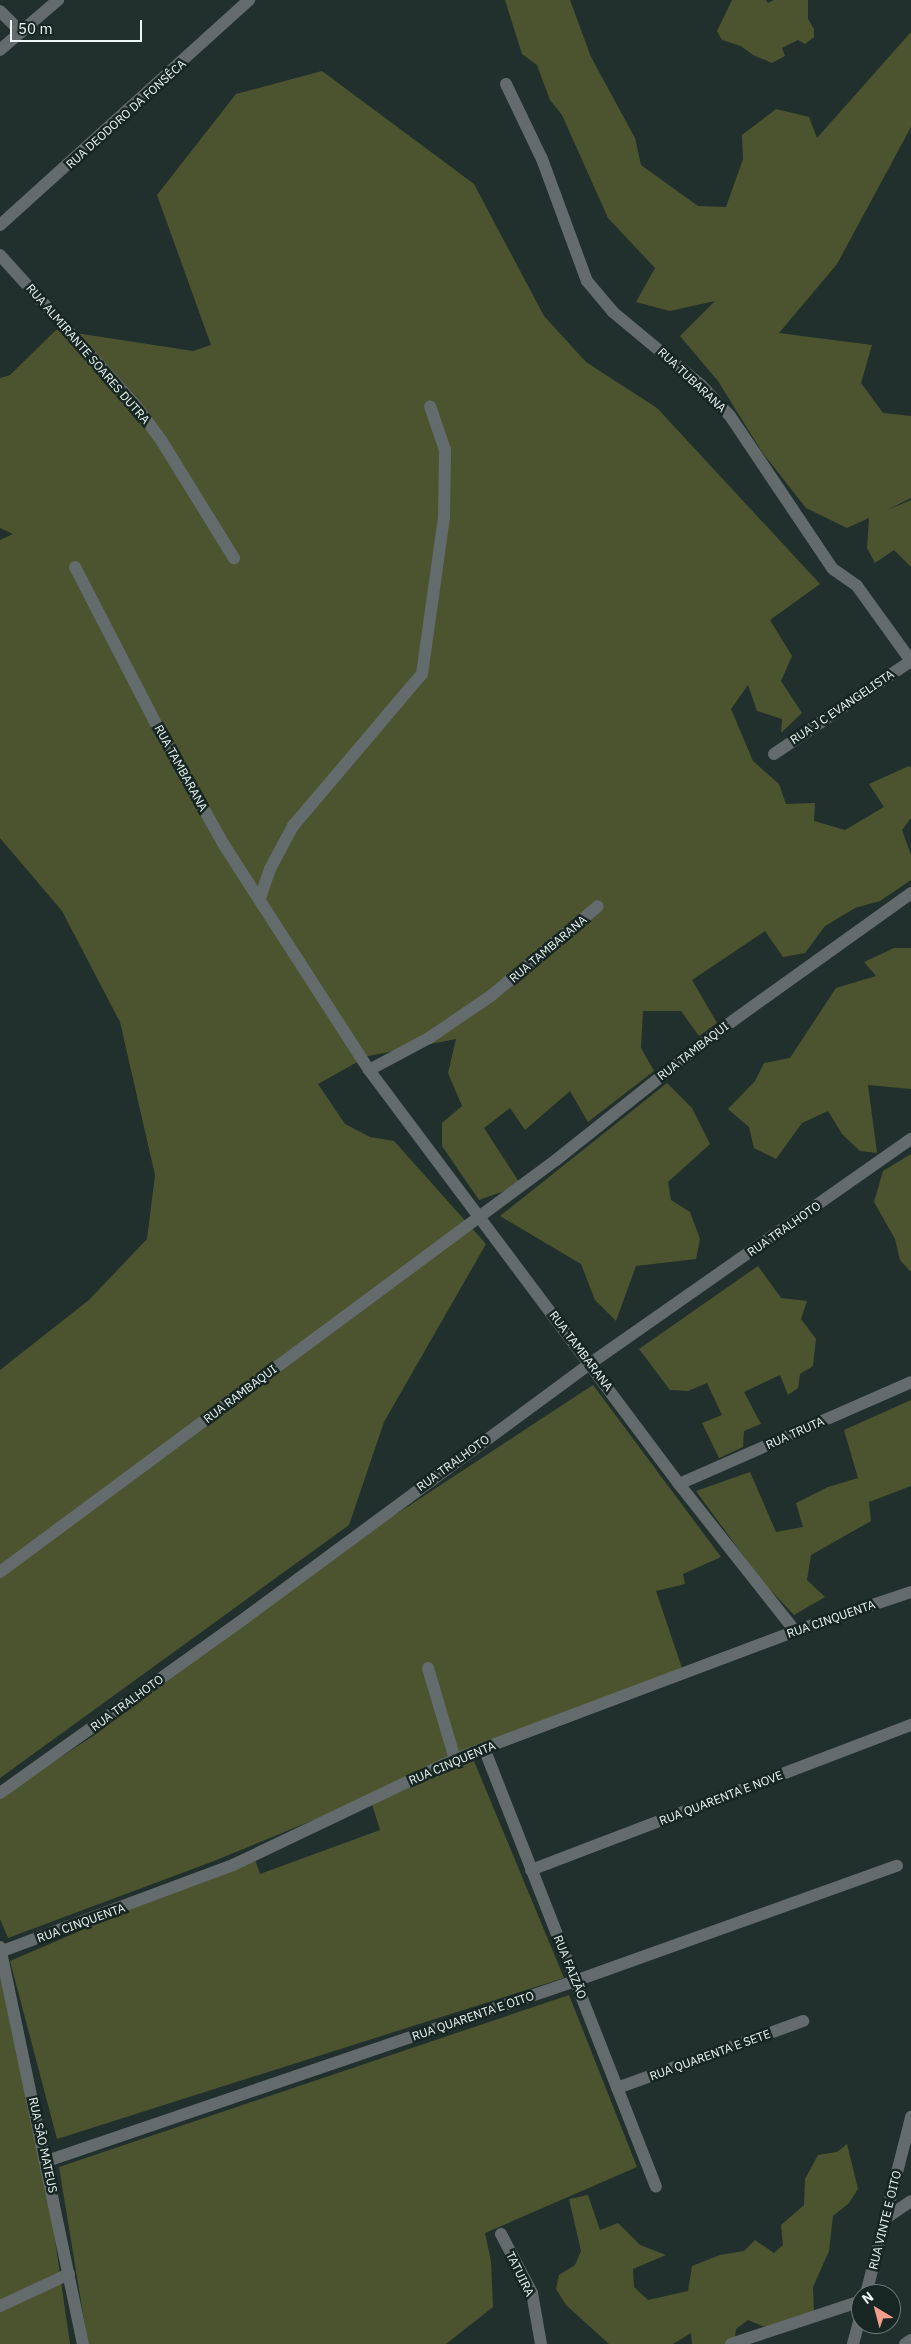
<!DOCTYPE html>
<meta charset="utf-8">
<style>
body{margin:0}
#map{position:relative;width:911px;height:2344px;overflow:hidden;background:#21302c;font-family:"IBM Plex Sans",sans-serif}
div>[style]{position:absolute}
.green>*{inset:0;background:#4c542f}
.street>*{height:12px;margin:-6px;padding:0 6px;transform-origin:6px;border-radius:6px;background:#646b6c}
span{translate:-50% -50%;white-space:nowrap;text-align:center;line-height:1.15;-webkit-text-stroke:5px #172622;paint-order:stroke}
.street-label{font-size:12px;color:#ecf6f3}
.north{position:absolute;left:851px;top:2284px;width:50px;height:50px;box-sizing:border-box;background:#172622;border:1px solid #6c7976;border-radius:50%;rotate:323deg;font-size:14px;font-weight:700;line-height:20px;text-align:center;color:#ecf6f3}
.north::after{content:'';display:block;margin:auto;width:18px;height:22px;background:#f49d8c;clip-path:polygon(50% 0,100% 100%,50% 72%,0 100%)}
.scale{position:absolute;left:10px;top:20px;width:132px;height:22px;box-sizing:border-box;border:2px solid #ecf6f3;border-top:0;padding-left:6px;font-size:15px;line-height:18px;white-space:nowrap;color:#ecf6f3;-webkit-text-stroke:4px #172622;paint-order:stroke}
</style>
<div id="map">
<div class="green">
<i style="clip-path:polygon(505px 0,570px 0,591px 57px,635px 138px,641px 165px,698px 206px,726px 207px,743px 159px,742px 135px,776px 109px,809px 117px,817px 138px,911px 32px,911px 127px,837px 264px,779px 333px,872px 345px,861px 383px,883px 413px,911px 416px,911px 498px,885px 511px,911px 500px,911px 567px,894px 550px,875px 563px,867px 548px,869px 518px,847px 528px,806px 508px,762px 452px,718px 381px,680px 336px,715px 301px,670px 311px,636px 302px,655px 268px,608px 218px,562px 115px,550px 100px,537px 65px,522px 54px)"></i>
<i style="clip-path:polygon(732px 0,766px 0,768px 3px,774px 0,808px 0,808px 19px,814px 29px,814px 37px,805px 44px,798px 40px,782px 48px,785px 56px,772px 63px,753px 55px,741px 46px,722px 40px,717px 31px)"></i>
<i style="clip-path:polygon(322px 71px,474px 184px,544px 316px,586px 362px,657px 408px,820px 584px,770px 620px,792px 656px,781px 681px,802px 713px,781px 733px,782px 719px,757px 711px,748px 685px,731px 709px,753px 761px,779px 784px,786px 804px,815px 803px,814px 821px,845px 830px,884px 807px,869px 784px,909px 766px,911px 768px,911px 818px,902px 830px,911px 855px,911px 880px,880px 901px,855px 908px,825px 926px,805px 953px,783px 957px,765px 931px,692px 980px,717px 1023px,699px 1036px,681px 1011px,643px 1011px,641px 1048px,654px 1071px,588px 1122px,570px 1091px,525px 1130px,510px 1108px,484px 1128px,521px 1185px,479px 1200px,442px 1146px,442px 1123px,462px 1106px,448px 1073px,456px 1039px,368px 1056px,318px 1084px,345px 1124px,370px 1137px,394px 1141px,486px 1244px,384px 1422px,349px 1525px,0 1778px,0 1370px,89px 1300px,147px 1239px,155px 1175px,120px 1022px,62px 911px,0 838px,0 540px,13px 534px,0 528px,0 378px,10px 375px,56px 330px,193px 351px,211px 345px,157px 195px,236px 94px)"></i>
<i style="clip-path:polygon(894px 948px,911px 948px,911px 1089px,868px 1085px,877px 1153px,860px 1151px,842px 1134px,828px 1111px,802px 1123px,776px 1159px,754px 1148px,749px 1127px,728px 1109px,755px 1081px,764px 1063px,790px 1058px,836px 988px,876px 976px,864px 962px)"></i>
<i style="clip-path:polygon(667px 1083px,692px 1108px,710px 1144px,668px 1182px,671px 1200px,690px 1212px,700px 1239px,696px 1259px,636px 1266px,616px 1321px,595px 1300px,581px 1264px,500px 1216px)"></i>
<i style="clip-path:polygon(911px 1154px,911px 1272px,900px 1260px,895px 1239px,874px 1202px,883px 1171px)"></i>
<i style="clip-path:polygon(758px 1266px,781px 1298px,807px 1301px,801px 1319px,816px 1339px,813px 1366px,800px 1374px,798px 1388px,788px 1395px,780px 1375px,744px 1392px,761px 1424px,744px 1431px,743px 1447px,719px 1458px,702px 1423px,722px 1415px,707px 1383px,688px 1391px,670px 1390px,639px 1349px)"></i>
<i style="clip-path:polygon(593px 1385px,721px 1557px,683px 1574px,685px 1584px,656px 1591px,682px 1668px,214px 1861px,8px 1938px,0 1919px,0 1797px,93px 1736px,340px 1551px)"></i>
<i style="clip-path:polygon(911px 1400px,911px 1486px,869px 1502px,871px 1521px,811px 1555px,807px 1580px,825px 1597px,794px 1615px,761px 1580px,696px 1491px,750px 1472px,776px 1532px,803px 1527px,796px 1503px,828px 1487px,858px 1478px,844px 1430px)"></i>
<i style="clip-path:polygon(474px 1761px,564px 1978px,57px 2139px,10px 1961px,254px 1856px,260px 1874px,380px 1830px,371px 1801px)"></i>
<i style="clip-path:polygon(0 1952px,37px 2114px,70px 2344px,0 2344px)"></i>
<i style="clip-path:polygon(569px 1995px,637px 2167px,485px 2233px,491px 2261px,493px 2307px,446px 2344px,88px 2344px,59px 2167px)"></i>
<i style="clip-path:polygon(847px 2144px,858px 2189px,849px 2203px,833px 2216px,829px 2251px,813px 2287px,814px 2314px,772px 2330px,748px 2320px,736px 2329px,734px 2344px,692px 2344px,691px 2333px,673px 2344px,609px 2344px,566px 2305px,556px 2289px,559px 2275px,575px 2265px,581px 2251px,569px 2199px,588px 2195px,600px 2230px,618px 2223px,640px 2245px,666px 2255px,633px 2269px,634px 2287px,648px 2300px,688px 2291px,692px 2266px,720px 2255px,744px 2251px,755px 2240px,774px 2253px,783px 2245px,781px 2225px,804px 2205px,805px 2179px,818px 2155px,837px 2152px)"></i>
</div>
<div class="street">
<i style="left:0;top:11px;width:30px;rotate:45deg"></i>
<i style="left:0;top:50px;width:77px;rotate:-40.8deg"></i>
<i style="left:506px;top:84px;width:83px;rotate:64.4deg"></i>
<i style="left:542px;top:159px;width:130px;rotate:69.8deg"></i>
<i style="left:587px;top:281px;width:40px;rotate:50deg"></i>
<i style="left:613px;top:312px;width:114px;rotate:39.7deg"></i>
<i style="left:701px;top:385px;width:42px;rotate:46.9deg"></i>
<i style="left:730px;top:416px;width:184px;rotate:56.1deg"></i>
<i style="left:833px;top:569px;width:29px;rotate:35deg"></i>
<i style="left:857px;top:586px;width:92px;rotate:54.2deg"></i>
<i style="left:0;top:225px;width:336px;rotate:-42.1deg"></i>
<i style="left:0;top:255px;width:203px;rotate:48deg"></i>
<i style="left:136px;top:406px;width:42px;rotate:53.7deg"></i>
<i style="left:161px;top:440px;width:139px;rotate:58.3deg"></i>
<i style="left:75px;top:567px;width:183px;rotate:62.7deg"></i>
<i style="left:159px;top:730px;width:132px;rotate:60.5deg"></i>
<i style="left:224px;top:845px;width:268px;rotate:57.2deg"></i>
<i style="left:369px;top:1070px;width:517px;rotate:53.17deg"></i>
<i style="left:679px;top:1484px;width:187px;rotate:51.7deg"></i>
<i style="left:774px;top:754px;width:166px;rotate:-34.2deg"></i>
<i style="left:260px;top:898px;width:31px;rotate:-71deg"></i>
<i style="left:270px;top:869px;width:49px;rotate:-61.9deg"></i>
<i style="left:293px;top:826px;width:199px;rotate:-49.7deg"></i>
<i style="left:422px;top:674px;width:159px;rotate:-82deg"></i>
<i style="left:444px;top:517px;width:67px;rotate:-89.1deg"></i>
<i style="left:445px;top:450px;width:46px;rotate:-108.8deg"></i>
<i style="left:369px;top:1070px;width:68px;rotate:-28.1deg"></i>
<i style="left:429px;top:1038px;width:76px;rotate:-34.3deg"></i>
<i style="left:492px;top:995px;width:138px;rotate:-40deg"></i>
<i style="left:679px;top:1484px;width:253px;rotate:-23.7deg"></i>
<i style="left:0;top:1572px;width:692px;rotate:-36.54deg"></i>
<i style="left:556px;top:1160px;width:201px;rotate:-38.5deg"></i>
<i style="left:713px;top:1035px;width:244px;rotate:-35.6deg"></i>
<i style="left:428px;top:1668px;width:95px;rotate:73.5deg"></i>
<i style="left:484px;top:1748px;width:471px;rotate:68.6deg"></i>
<i style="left:0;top:1793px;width:301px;rotate:-35.5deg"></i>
<i style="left:245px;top:1618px;width:430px;rotate:-36.4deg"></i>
<i style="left:591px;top:1363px;width:391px;rotate:-35deg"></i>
<i style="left:531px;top:1870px;width:407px;rotate:-20.9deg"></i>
<i style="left:0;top:1947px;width:406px;rotate:78.2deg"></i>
<i style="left:0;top:1952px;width:249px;rotate:-20.5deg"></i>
<i style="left:233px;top:1865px;width:246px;rotate:-25.5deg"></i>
<i style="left:455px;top:1759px;width:363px;rotate:-20.6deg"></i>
<i style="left:795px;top:1631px;width:122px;rotate:-18.6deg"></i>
<i style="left:617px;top:2088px;width:198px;rotate:-19.8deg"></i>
<i style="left:47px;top:2161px;width:558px;rotate:-18.82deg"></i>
<i style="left:575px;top:1981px;width:342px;rotate:-19.7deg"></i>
<i style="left:886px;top:2218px;width:30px;rotate:-34deg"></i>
<i style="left:501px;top:2234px;width:67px;rotate:62.3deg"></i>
<i style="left:532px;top:2293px;width:52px;rotate:80deg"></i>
<i style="left:866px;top:2294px;width:183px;rotate:-75.7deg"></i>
<i style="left:0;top:2306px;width:76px;rotate:-24.9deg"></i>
<i style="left:731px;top:2344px;width:137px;rotate:-18.3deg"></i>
<i style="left:853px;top:2344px;width:30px;rotate:-75deg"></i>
<i style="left:905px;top:2344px;width:7px;rotate:-34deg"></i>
</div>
<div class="street-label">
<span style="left:126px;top:114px;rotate:-42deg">RUA DEODORO DA FONSÊCA</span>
<span style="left:88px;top:354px;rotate:49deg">RUA ALMIRANTE SOARES DUTRA</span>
<span style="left:692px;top:380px;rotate:43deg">RUA TUBARANA</span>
<span style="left:842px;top:707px;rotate:-34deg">RUA J C EVANGELISTA</span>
<span style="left:181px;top:768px;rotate:61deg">RUA TAMBARANA</span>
<span style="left:548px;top:949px;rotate:-40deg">RUA TAMBARANA</span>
<span style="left:693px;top:1051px;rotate:-38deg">RUA TAMBAQUI</span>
<span style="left:784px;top:1229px;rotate:-35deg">RUA TRALHOTO</span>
<span style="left:581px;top:1351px;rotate:53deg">RUA TAMBARANA</span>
<span style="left:240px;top:1394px;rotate:-37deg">RUA RAMBAQUI</span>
<span style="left:795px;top:1433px;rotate:-24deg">RUA TRUTA</span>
<span style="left:453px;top:1463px;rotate:-36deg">RUA TRALHOTO</span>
<span style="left:831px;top:1619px;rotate:-19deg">RUA CINQUENTA</span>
<span style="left:127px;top:1703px;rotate:-36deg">RUA TRALHOTO</span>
<span style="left:452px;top:1763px;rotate:-23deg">RUA CINQUENTA</span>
<span style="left:721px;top:1798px;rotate:-21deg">RUA QUARENTA E NOVE</span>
<span style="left:81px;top:1923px;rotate:-20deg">RUA CINQUENTA</span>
<span style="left:570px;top:1967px;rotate:68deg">RUA FAIZÃO</span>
<span style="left:473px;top:2016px;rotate:-19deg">RUA QUARENTA E OITO</span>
<span style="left:710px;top:2055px;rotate:-20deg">RUA QUARENTA E SETE</span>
<span style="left:43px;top:2145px;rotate:78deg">RUA SÃO MATEUS</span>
<span style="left:885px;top:2220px;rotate:-76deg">RUA VINTE E OITO</span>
<span style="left:520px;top:2274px;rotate:64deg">TATUIRA</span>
</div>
<div class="north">N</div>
<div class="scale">50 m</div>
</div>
